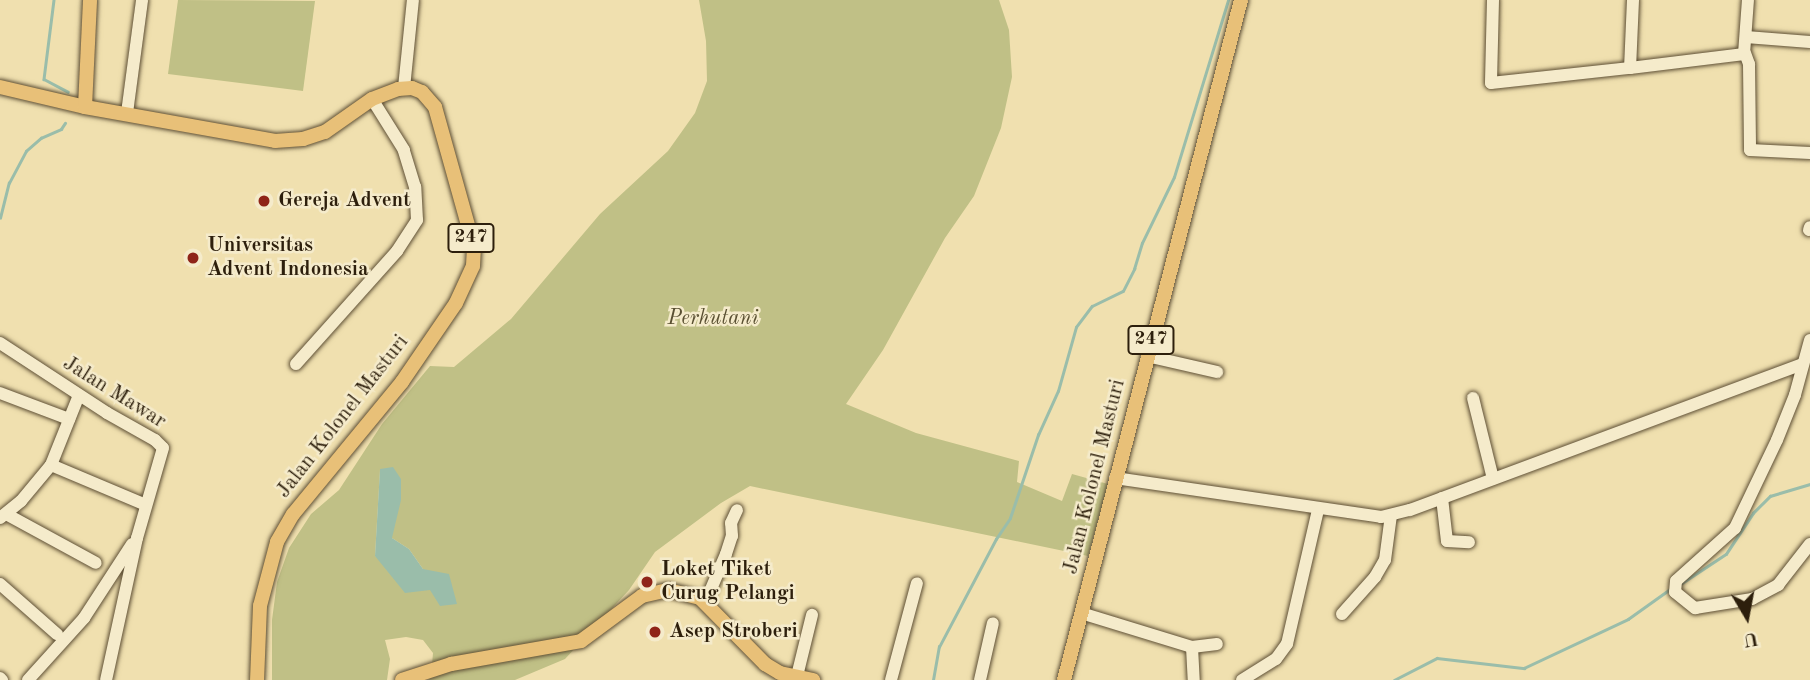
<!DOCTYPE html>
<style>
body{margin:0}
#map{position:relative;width:1810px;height:680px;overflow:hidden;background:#f0e0af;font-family:"Old Standard TT",serif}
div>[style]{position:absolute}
.green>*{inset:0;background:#c0c086}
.water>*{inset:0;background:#9abdaa}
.stream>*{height:2.5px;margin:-1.25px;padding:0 1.25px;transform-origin:1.25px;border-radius:1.25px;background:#9abdaa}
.roads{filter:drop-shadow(0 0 2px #5e4f35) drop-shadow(0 0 2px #5e4f35)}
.minor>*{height:12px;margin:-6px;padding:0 6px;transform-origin:6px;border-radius:6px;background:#f5ebcb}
.major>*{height:14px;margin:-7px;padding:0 7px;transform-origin:7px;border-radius:7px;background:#e8c078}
.dots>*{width:19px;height:19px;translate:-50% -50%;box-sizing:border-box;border:4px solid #f5ebcb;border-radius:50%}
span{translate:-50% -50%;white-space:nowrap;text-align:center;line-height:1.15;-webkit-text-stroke:5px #f5ebcb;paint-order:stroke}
.shield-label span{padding:2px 5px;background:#f5ebcb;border:2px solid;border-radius:5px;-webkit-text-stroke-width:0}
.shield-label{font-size:19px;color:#2d1f0c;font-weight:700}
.poi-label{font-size:21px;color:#2d1f0c;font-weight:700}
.left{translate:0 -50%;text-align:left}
.park-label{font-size:21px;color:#594f31;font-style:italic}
.street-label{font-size:21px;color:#2d1f0c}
.north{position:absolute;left:1712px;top:582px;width:70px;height:70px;-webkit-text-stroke:5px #f5ebcb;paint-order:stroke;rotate:170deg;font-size:19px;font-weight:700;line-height:28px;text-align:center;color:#2d1f0c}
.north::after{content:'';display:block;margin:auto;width:24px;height:32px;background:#2d1f0c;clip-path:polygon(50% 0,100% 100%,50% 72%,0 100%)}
</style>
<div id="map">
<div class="green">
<i style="clip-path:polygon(178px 0,315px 1px,303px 91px,168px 74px)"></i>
<i style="clip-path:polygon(evenodd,699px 0,999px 0,1009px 30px,1012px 77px,1001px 128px,974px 196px,945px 238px,883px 350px,846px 404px,916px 433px,1019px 461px,1017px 482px,1062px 501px,1072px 474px,1108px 484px,1088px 556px,750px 486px,721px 503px,655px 552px,629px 590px,565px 659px,515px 680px,428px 680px,431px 677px,433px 653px,423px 640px,406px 637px,385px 640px,390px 659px,387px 680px,272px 680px,272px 620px,277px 582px,289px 548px,311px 514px,339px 490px,382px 424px,430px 366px,454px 367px,511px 319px,600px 214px,668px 151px,695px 113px,707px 81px,706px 41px,699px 0,380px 470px,392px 538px,409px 549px,423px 569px,375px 556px,380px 470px)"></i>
</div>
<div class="water">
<i style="clip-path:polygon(393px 467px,401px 479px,401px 500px,392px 538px,409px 549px,423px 569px,449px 574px,457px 604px,440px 606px,430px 590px,405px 593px,375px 556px,380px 469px)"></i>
</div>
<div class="stream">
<i style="left:54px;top:0;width:80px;rotate:97.2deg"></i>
<i style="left:44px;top:79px;width:27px;rotate:28deg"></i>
<i style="left:0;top:218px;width:36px;rotate:-76deg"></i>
<i style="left:9px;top:183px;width:36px;rotate:-62deg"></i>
<i style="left:26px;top:151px;width:20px;rotate:-41deg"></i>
<i style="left:41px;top:138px;width:22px;rotate:-24deg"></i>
<i style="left:61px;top:129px;width:7px;rotate:-56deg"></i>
<i style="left:1679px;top:585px;width:56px;rotate:-33.4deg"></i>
<i style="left:1726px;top:554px;width:49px;rotate:-56.6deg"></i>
<i style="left:1753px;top:513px;width:24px;rotate:-45deg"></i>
<i style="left:1770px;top:496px;width:42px;rotate:-16.7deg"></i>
<i style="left:933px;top:680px;width:34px;rotate:-80deg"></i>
<i style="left:939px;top:647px;width:122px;rotate:-62.2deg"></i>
<i style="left:996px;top:539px;width:25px;rotate:-56deg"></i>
<i style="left:1010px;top:518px;width:88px;rotate:-71.4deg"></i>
<i style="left:1038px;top:435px;width:48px;rotate:-65.6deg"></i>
<i style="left:1058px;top:391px;width:66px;rotate:-74.3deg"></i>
<i style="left:1076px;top:327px;width:26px;rotate:-53deg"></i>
<i style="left:1092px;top:306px;width:34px;rotate:-26deg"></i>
<i style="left:1123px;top:291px;width:25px;rotate:-63deg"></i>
<i style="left:1134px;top:269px;width:27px;rotate:-73deg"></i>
<i style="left:1142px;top:243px;width:73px;rotate:-64.1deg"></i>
<i style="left:1174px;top:177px;width:185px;rotate:-73deg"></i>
<i style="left:1394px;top:680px;width:48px;rotate:-27.1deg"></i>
<i style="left:1437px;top:658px;width:88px;rotate:6.6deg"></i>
<i style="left:1524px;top:668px;width:115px;rotate:-25.2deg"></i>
<i style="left:1628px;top:619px;width:52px;rotate:-35.5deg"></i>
</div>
<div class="roads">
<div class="minor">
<i style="left:1493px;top:0;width:83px;rotate:91.4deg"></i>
<i style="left:1491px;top:83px;width:140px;rotate:-6.2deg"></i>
<i style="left:1633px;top:0;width:68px;rotate:92.5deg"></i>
<i style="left:1630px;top:68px;width:115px;rotate:-7deg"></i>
<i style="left:1744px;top:54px;width:54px;rotate:-85.8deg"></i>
<i style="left:1746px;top:37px;width:64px;rotate:4.5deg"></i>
<i style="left:1745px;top:53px;width:12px;rotate:70deg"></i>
<i style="left:1749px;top:64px;width:86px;rotate:89.3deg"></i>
<i style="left:1750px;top:150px;width:60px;rotate:2.9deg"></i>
<i style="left:404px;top:88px;width:88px;rotate:-84.2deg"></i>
<i style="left:127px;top:113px;width:114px;rotate:-82.4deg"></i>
<i style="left:1809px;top:230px;width:3px;rotate:-72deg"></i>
<i style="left:1810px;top:340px;width:57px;rotate:105.3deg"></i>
<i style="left:1795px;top:395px;width:48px;rotate:111.8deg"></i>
<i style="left:1777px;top:440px;width:98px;rotate:115.5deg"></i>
<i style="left:1735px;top:528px;width:79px;rotate:138.1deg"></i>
<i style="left:1676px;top:581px;width:11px;rotate:95deg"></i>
<i style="left:1675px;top:592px;width:26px;rotate:39deg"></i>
<i style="left:1695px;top:608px;width:58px;rotate:-9deg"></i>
<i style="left:1752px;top:599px;width:30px;rotate:-28deg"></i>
<i style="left:1778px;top:585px;width:52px;rotate:-52deg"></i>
<i style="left:0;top:343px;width:128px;rotate:33.2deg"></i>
<i style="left:107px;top:413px;width:55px;rotate:29.4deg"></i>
<i style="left:155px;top:440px;width:11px;rotate:45deg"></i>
<i style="left:163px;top:448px;width:94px;rotate:106.1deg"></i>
<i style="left:137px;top:538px;width:145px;rotate:102.3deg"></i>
<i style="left:1147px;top:356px;width:72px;rotate:12.9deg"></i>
<i style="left:296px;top:364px;width:152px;rotate:-48.2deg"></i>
<i style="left:397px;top:251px;width:37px;rotate:-57deg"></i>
<i style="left:417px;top:220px;width:33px;rotate:-93deg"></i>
<i style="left:415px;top:187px;width:39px;rotate:-107deg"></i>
<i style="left:404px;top:150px;width:60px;rotate:-122.1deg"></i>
<i style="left:0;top:393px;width:74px;rotate:20.6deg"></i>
<i style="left:1473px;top:398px;width:83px;rotate:76.1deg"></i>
<i style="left:51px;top:465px;width:103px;rotate:22.8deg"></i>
<i style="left:1115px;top:478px;width:269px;rotate:8.3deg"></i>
<i style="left:1381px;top:517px;width:30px;rotate:-14deg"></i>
<i style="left:1410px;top:510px;width:419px;rotate:-20.4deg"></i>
<i style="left:1442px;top:498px;width:43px;rotate:83.4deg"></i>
<i style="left:1447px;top:541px;width:22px;rotate:3deg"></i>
<i style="left:6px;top:514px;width:102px;rotate:28.6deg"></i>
<i style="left:0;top:518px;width:27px;rotate:-39deg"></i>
<i style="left:21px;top:501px;width:47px;rotate:-50.2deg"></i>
<i style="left:51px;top:465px;width:75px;rotate:-68.2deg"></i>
<i style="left:0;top:584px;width:76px;rotate:41.3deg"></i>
<i style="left:705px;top:603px;width:53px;rotate:-66.8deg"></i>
<i style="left:726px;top:554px;width:19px;rotate:-72deg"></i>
<i style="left:732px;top:536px;width:13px;rotate:-94deg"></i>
<i style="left:731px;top:523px;width:14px;rotate:-65deg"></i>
<i style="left:1081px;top:613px;width:116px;rotate:17deg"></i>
<i style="left:1192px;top:647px;width:25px;rotate:-7deg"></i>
<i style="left:1342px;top:614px;width:50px;rotate:-48.3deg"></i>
<i style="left:1375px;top:577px;width:20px;rotate:-60deg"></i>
<i style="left:1385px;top:560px;width:45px;rotate:-82.4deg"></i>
<i style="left:1192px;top:647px;width:33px;rotate:87deg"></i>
<i style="left:797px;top:676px;width:63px;rotate:-76.2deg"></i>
<i style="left:0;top:678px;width:3px;rotate:45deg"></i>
<i style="left:28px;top:680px;width:84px;rotate:-47.9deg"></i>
<i style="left:84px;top:618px;width:88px;rotate:-57deg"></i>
<i style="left:891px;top:680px;width:100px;rotate:-75deg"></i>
<i style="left:980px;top:680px;width:58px;rotate:-77.2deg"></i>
<i style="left:1242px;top:680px;width:40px;rotate:-32deg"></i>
<i style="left:1276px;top:659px;width:19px;rotate:-54deg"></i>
<i style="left:1287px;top:644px;width:138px;rotate:-77deg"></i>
</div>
<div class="major">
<i style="left:0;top:87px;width:87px;rotate:13.2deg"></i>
<i style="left:85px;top:107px;width:193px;rotate:10.1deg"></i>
<i style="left:275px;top:141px;width:28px;rotate:-4deg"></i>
<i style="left:303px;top:139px;width:23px;rotate:-18deg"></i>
<i style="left:325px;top:132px;width:57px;rotate:-35.1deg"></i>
<i style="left:372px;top:99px;width:28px;rotate:-21deg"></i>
<i style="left:398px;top:89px;width:14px;rotate:-4deg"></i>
<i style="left:412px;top:88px;width:11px;rotate:22deg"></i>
<i style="left:422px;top:92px;width:20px;rotate:49deg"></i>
<i style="left:435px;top:107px;width:145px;rotate:74.4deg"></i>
<i style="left:474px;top:247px;width:19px;rotate:93deg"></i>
<i style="left:473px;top:266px;width:41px;rotate:114.7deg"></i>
<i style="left:456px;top:303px;width:96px;rotate:124.4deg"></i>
<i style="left:402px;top:382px;width:171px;rotate:129.5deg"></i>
<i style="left:293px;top:514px;width:32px;rotate:120deg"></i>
<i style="left:277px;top:542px;width:66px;rotate:104.9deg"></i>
<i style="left:260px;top:606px;width:74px;rotate:92.3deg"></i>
<i style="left:85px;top:107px;width:107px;rotate:-87.3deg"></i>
<i style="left:402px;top:680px;width:52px;rotate:-18.1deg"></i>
<i style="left:451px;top:664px;width:132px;rotate:-10deg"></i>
<i style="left:581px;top:641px;width:76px;rotate:-36.4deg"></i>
<i style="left:642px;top:596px;width:27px;rotate:-13deg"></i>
<i style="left:668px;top:590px;width:33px;rotate:14deg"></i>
<i style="left:700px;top:598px;width:93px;rotate:45.4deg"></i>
<i style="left:765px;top:664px;width:17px;rotate:31deg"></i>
<i style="left:780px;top:673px;width:34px;rotate:12deg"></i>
<i style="left:1064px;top:680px;width:703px;rotate:-75.41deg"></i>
</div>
</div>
<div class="dots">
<i style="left:264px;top:201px;background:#8f2418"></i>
<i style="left:193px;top:258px;background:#8f2418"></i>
<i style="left:647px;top:582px;background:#8f2418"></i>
<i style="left:655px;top:632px;background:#8f2418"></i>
</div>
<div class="shield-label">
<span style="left:471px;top:238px">247</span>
<span style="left:1151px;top:340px">247</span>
</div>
<div class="poi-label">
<span class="left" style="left:278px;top:201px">Gereja Advent</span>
<span class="left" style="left:207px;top:258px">Universitas<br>Advent Indonesia</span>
<span class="left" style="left:661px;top:582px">Loket Tiket<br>Curug Pelangi</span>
<span class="left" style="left:669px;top:632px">Asep Stroberi</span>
</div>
<div class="park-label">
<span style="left:713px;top:319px">Perhutani</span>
</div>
<div class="street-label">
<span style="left:114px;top:393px;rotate:32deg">Jalan Mawar</span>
<span style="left:343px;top:417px;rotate:-52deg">Jalan Kolonel Masturi</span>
<span style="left:1095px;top:477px;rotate:-76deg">Jalan Kolonel Masturi</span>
</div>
<div class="north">U</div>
</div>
